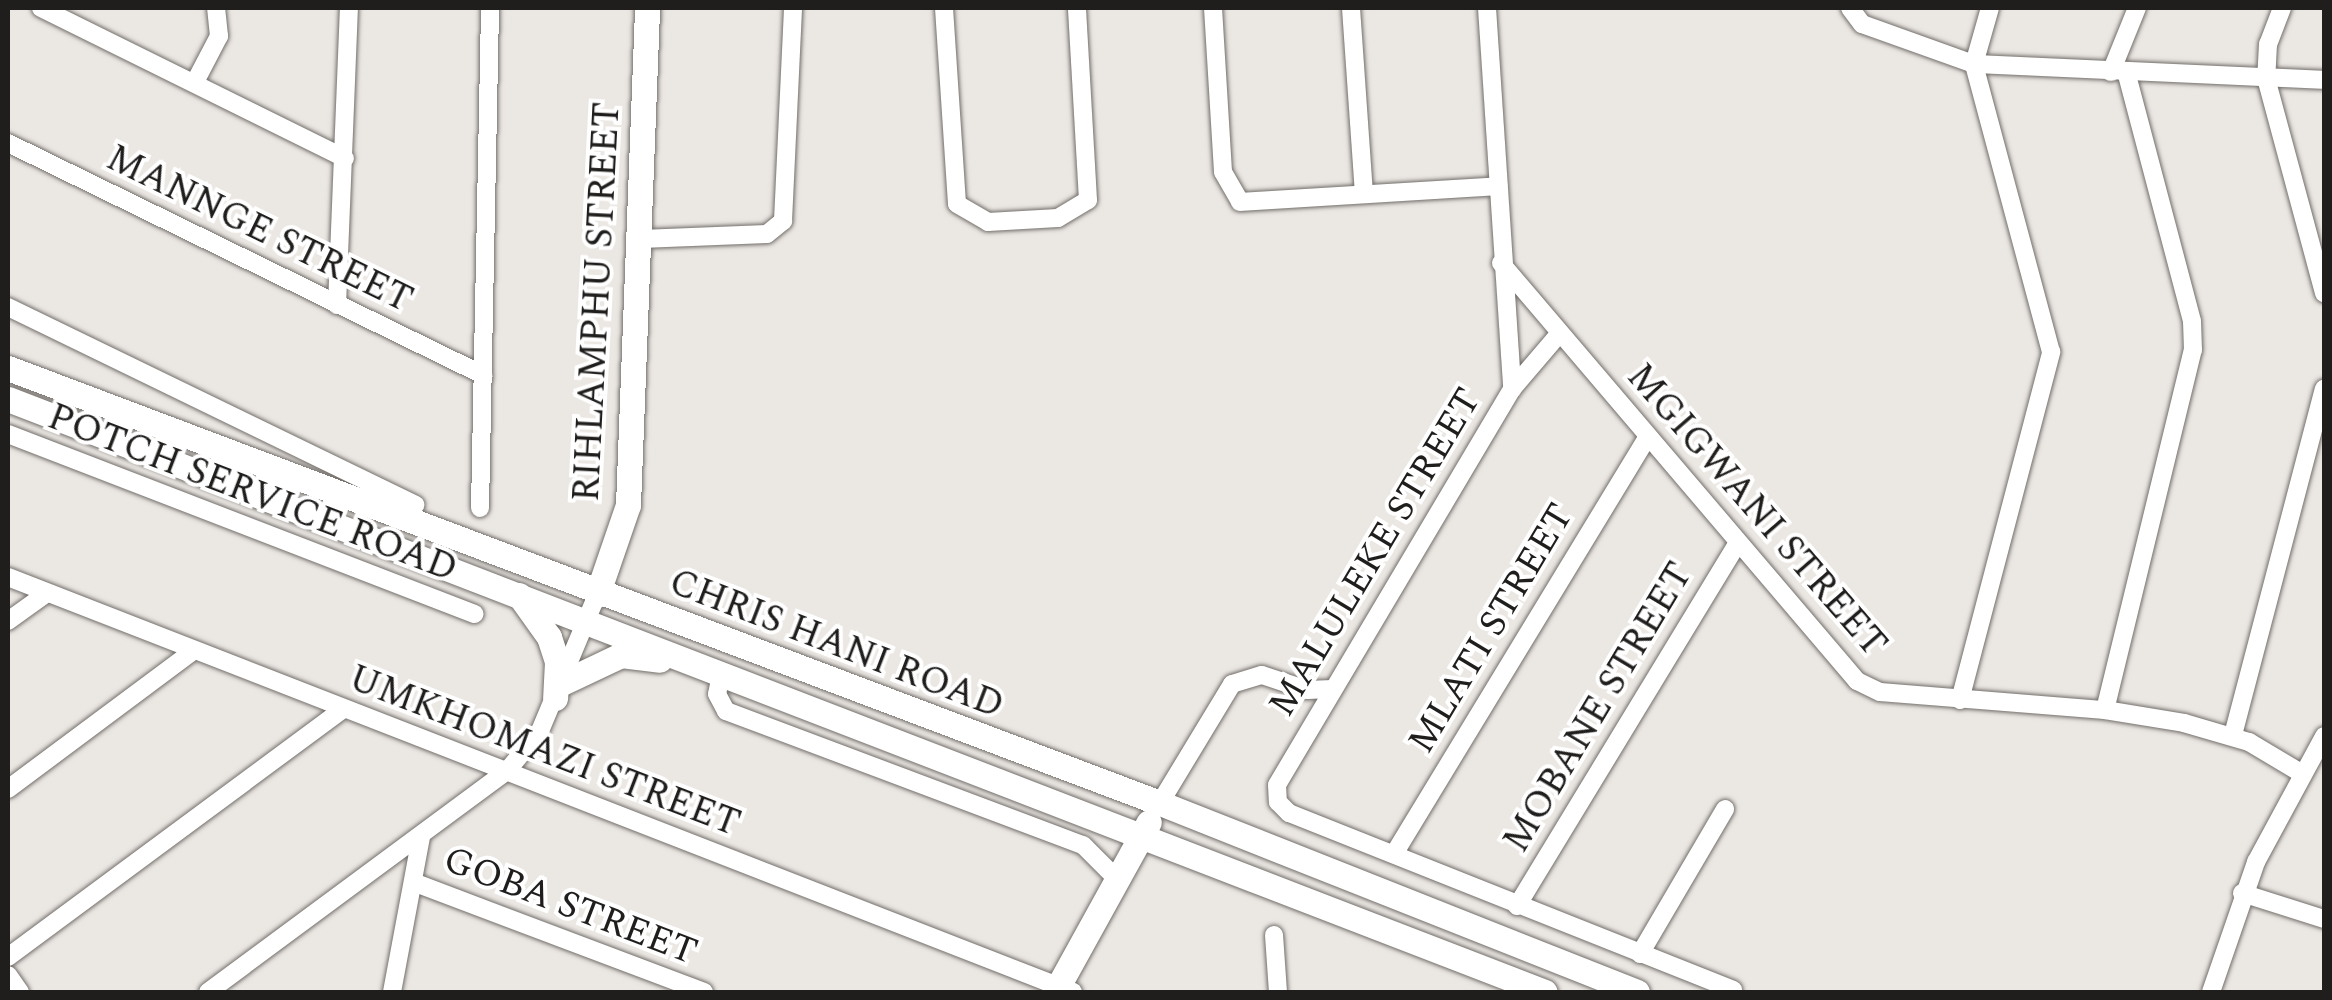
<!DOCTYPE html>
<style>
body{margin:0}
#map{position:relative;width:2332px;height:1000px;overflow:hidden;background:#ebe7e3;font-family:Spectral,serif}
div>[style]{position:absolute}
.roads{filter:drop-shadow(0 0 2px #726e6a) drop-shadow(0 0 2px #726e6a)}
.street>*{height:18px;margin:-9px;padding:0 9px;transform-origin:9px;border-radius:9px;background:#fff}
.secondary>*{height:25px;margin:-12.5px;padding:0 12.5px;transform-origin:12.5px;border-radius:12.5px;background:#fff}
span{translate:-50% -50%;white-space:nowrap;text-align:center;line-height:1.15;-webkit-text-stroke:8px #fff;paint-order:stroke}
.street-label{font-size:38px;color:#1f1e1c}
.frame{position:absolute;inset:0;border:10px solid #1f1e1c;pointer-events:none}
</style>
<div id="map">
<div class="roads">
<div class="street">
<i style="left:41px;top:8px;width:339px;rotate:26.3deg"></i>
<i style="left:944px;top:8px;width:196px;rotate:86.2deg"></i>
<i style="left:957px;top:204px;width:36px;rotate:30deg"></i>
<i style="left:988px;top:222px;width:70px;rotate:-3.3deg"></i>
<i style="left:1058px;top:218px;width:35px;rotate:-31deg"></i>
<i style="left:1088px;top:200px;width:192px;rotate:-93.3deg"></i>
<i style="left:1213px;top:8px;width:164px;rotate:86.5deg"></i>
<i style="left:1223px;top:172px;width:34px;rotate:60deg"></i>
<i style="left:1240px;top:202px;width:259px;rotate:-3.5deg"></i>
<i style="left:1351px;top:8px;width:186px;rotate:86deg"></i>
<i style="left:1487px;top:8px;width:382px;rotate:86.2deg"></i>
<i style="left:1850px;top:8px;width:20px;rotate:53deg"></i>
<i style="left:1862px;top:24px;width:119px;rotate:19.7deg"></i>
<i style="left:1974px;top:64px;width:350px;rotate:2.6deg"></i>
<i style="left:2282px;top:8px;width:39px;rotate:111deg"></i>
<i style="left:2268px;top:44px;width:34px;rotate:93deg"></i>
<i style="left:2266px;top:78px;width:223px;rotate:74.9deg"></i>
<i style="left:2111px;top:72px;width:69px;rotate:-67.9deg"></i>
<i style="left:195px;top:82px;width:52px;rotate:-62.4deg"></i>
<i style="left:219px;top:36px;width:28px;rotate:-96deg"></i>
<i style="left:8px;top:143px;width:529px;rotate:26.03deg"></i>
<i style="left:641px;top:239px;width:126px;rotate:-2.3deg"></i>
<i style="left:767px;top:234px;width:21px;rotate:-39deg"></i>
<i style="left:783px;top:221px;width:213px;rotate:-87.3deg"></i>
<i style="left:1501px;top:263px;width:549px;rotate:49.58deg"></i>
<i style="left:1857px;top:681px;width:25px;rotate:26deg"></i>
<i style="left:1880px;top:692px;width:226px;rotate:4.6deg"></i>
<i style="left:2105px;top:710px;width:80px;rotate:9.3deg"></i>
<i style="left:2184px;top:723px;width:68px;rotate:16.3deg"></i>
<i style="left:2249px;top:742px;width:61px;rotate:30.8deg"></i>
<i style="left:337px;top:305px;width:297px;rotate:-87.7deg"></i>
<i style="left:8px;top:307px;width:453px;rotate:25.9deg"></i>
<i style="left:1559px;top:334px;width:72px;rotate:130.5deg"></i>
<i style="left:1512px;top:389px;width:460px;rotate:120.7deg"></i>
<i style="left:1277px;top:785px;width:17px;rotate:87deg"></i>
<i style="left:1278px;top:802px;width:16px;rotate:45deg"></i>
<i style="left:1289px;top:813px;width:478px;rotate:21.7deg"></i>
<i style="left:8px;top:434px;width:500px;rotate:21.1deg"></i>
<i style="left:480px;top:508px;width:500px;rotate:-88.85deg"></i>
<i style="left:8px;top:577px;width:1143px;rotate:21.29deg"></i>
<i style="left:8px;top:621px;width:48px;rotate:-35.7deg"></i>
<i style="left:721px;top:674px;width:20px;rotate:101deg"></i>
<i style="left:717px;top:694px;width:19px;rotate:62deg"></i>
<i style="left:726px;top:711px;width:381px;rotate:20.6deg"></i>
<i style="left:1083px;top:845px;width:49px;rotate:45deg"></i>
<i style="left:1960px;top:700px;width:360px;rotate:-75.3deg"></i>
<i style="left:2051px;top:352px;width:298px;rotate:-105deg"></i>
<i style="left:1974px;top:64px;width:58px;rotate:-74.1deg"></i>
<i style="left:2105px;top:710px;width:371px;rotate:-76.3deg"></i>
<i style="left:2193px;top:350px;width:29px;rotate:-92deg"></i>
<i style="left:2192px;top:321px;width:254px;rotate:-104.8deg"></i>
<i style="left:2233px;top:735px;width:358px;rotate:-75.3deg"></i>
<i style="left:8px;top:789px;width:229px;rotate:-36.7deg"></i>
<i style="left:1160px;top:803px;width:139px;rotate:-58.8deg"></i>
<i style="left:1232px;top:684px;width:31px;rotate:-17deg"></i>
<i style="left:1262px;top:675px;width:47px;rotate:18.4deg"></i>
<i style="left:1307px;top:690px;width:26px;rotate:-2deg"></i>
<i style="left:1394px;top:854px;width:487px;rotate:-58.7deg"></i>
<i style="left:413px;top:882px;width:311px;rotate:20.7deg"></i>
<i style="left:2242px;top:893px;width:86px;rotate:17.6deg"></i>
<i style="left:1517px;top:906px;width:424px;rotate:-58.7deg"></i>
<i style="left:1274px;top:935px;width:57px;rotate:86deg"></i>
<i style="left:1640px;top:954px;width:168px;rotate:-59.6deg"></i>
<i style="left:8px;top:957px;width:414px;rotate:-36.5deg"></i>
<i style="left:8px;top:975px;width:21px;rotate:55deg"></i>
<i style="left:208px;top:992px;width:372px;rotate:-36.5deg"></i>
<i style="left:507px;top:771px;width:52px;rotate:-50.5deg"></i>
<i style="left:540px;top:731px;width:147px;rotate:-67.3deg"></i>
<i style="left:392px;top:992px;width:158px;rotate:-79.4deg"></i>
<i style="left:2211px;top:992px;width:138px;rotate:-70.9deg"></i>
<i style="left:2256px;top:862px;width:143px;rotate:-61.6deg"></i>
</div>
<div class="secondary">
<i style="left:8px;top:368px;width:1231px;rotate:20.69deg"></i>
<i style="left:1160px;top:803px;width:513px;rotate:21.61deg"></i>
<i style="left:8px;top:399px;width:1647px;rotate:21.1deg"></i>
<i style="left:519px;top:595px;width:52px;rotate:54.5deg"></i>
<i style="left:549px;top:637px;width:26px;rotate:72deg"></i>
<i style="left:557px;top:662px;width:36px;rotate:93deg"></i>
<i style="left:597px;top:595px;width:95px;rotate:-71deg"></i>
<i style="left:628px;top:505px;width:497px;rotate:-87.8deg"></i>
<i style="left:562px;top:683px;width:65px;rotate:-25.4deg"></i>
<i style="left:621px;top:655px;width:39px;rotate:7deg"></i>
<i style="left:1055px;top:992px;width:194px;rotate:-61.1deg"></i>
</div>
</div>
<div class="street-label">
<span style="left:259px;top:230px;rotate:26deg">MANNGE STREET</span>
<span style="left:598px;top:302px;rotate:-87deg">RIHLAMPHU STREET</span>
<span style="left:252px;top:494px;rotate:21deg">POTCH SERVICE ROAD</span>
<span style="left:1756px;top:511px;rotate:49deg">MGIGWANI STREET</span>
<span style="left:1376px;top:553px;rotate:-59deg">MALULEKE STREET</span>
<span style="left:1492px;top:629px;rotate:-59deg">MLATI STREET</span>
<span style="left:836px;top:645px;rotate:21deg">CHRIS HANI ROAD</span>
<span style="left:1599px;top:708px;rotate:-59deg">MOBANE STREET</span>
<span style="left:544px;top:752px;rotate:21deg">UMKHOMAZI STREET</span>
<span style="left:570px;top:907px;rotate:21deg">GOBA STREET</span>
</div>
<div class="frame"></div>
</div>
